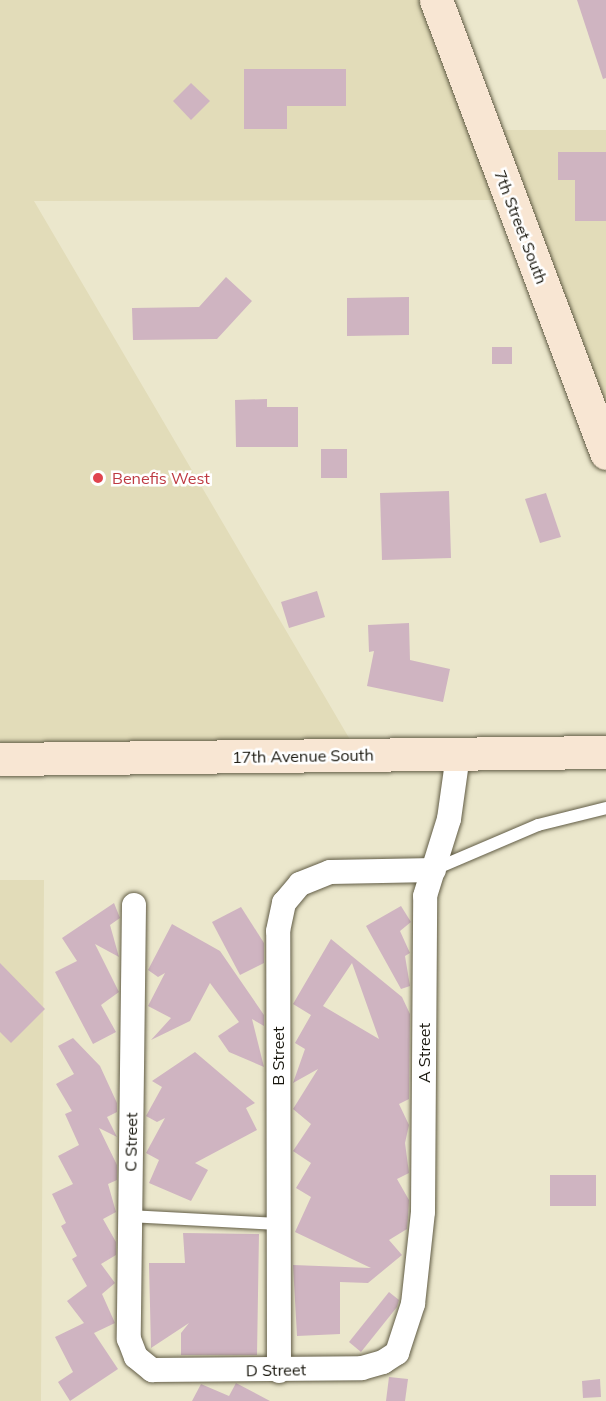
<!DOCTYPE html>
<style>
body{margin:0}
#map{position:relative;width:606px;height:1401px;overflow:hidden;background:#ebe7cc;font-family:Mulish,sans-serif}
div>[style]{position:absolute}
.built>*{inset:0;background:#e2dcb9}
.building>*{inset:0;background:#cfb4c1}
.roads{filter:drop-shadow(0 0 2px #615c45) drop-shadow(0 0 2px #615c45)}
.lane>*{height:12px;margin:-6px;padding:0 6px;transform-origin:6px;border-radius:6px;background:#fff}
.street>*{height:24px;margin:-12px;padding:0 12px;transform-origin:12px;border-radius:12px;background:#fff}
.secondary>*{height:33px;margin:-16.5px;padding:0 16.5px;transform-origin:16.5px;border-radius:16.5px;background:#f8e6d3}
.dots>*{width:16px;height:16px;translate:-50% -50%;box-sizing:border-box;border:3px solid #fff;border-radius:50%}
span{translate:-50% -50%;white-space:nowrap;text-align:center;line-height:1.15;-webkit-text-stroke:5px #fff;paint-order:stroke}
.street-label{font-size:16px;color:#17150c}
.health-label{font-size:16px;color:#be3a42}
.left{translate:0 -50%;text-align:left}
</style>
<div id="map">
<div class="built">
<i style="clip-path:polygon(0 0,436px 0,485px 130px,606px 130px,606px 453px,511px 200px,34px 201px,359px 755px,0 759px)"></i>
<i style="clip-path:polygon(0 880px,44px 880px,41px 1401px,0 1401px)"></i>
</div>
<div class="building">
<i style="clip-path:polygon(577px 0,606px 0,606px 78px,603px 79px)"></i>
<i style="clip-path:polygon(244px 69px,346px 69px,346px 106px,287px 106px,287px 129px,244px 129px)"></i>
<i style="clip-path:polygon(191px 83px,210px 101px,191px 120px,173px 101px)"></i>
<i style="clip-path:polygon(558px 152px,606px 152px,606px 221px,575px 221px,575px 180px,558px 180px)"></i>
<i style="clip-path:polygon(226px 277px,252px 301px,217px 339px,133px 340px,132px 308px,199px 307px)"></i>
<i style="clip-path:polygon(409px 297px,409px 335px,347px 336px,347px 298px)"></i>
<i style="clip-path:polygon(492px 347px,512px 347px,512px 364px,492px 364px)"></i>
<i style="clip-path:polygon(267px 399px,267px 407px,298px 407px,298px 447px,236px 447px,235px 400px)"></i>
<i style="clip-path:polygon(321px 449px,347px 449px,347px 478px,321px 478px)"></i>
<i style="clip-path:polygon(449px 491px,451px 558px,382px 560px,380px 493px)"></i>
<i style="clip-path:polygon(546px 493px,561px 537px,540px 543px,525px 499px)"></i>
<i style="clip-path:polygon(317px 591px,325px 617px,289px 628px,281px 602px)"></i>
<i style="clip-path:polygon(409px 623px,410px 660px,450px 669px,443px 702px,367px 686px,374px 651px,369px 652px,368px 625px)"></i>
<i style="clip-path:polygon(114px 903px,120px 918px,110px 925px,119px 957px,95px 944px,119px 992px,101px 1005px,116px 1032px,93px 1044px,55px 972px,77px 961px,62px 938px)"></i>
<i style="clip-path:polygon(401px 906px,411px 922px,400px 931px,410px 953px,405px 956px,410px 986px,401px 989px,366px 926px)"></i>
<i style="clip-path:polygon(241px 907px,264px 943px,264px 963px,240px 975px,212px 922px)"></i>
<i style="clip-path:polygon(172px 924px,220px 951px,264px 1015px,264px 1026px,252px 1019px,264px 1067px,229px 1052px,218px 1036px,239px 1022px,210px 983px,190px 1021px,151px 1040px,171px 1018px,148px 1006px,165px 973px,158px 977px,148px 970px)"></i>
<i style="clip-path:polygon(evenodd,331px 939px,402px 997px,410px 1014px,409px 1099px,399px 1104px,409px 1125px,405px 1143px,409px 1173px,397px 1179px,409px 1200px,408px 1217px,407px 1229px,389px 1240px,402px 1255px,368px 1283px,340px 1282px,340px 1334px,297px 1336px,293px 1265px,371px 1268px,295px 1232px,311px 1197px,296px 1188px,311px 1163px,293px 1151px,311px 1124px,293px 1109px,318px 1069px,293px 1083px,305px 1049px,295px 1043px,311px 1015px,293px 1004px,331px 939px,352px 963px,379px 1039px,323px 1006px,352px 963px)"></i>
<i style="clip-path:polygon(0 963px,45px 1009px,11px 1043px,0 1032px)"></i>
<i style="clip-path:polygon(73px 1038px,100px 1066px,117px 1103px,117px 1112px,107px 1117px,117px 1137px,99px 1128px,117px 1165px,117px 1180px,108px 1184px,116px 1212px,103px 1219px,116px 1242px,116px 1255px,101px 1264px,115px 1283px,102px 1294px,115px 1323px,94px 1333px,118px 1369px,70px 1401px,58px 1382px,73px 1372px,55px 1337px,84px 1323px,67px 1301px,87px 1286px,72px 1259px,77px 1256px,61px 1226px,66px 1223px,52px 1194px,73px 1184px,58px 1156px,79px 1145px,65px 1114px,72px 1111px,56px 1084px,74px 1074px,58px 1046px)"></i>
<i style="clip-path:polygon(195px 1052px,255px 1103px,246px 1108px,257px 1130px,195px 1163px,208px 1170px,191px 1201px,149px 1183px,159px 1160px,146px 1153px,165px 1118px,157px 1122px,146px 1116px,162px 1087px,152px 1081px)"></i>
<i style="clip-path:polygon(550px 1175px,596px 1175px,596px 1206px,550px 1206px)"></i>
<i style="clip-path:polygon(183px 1233px,259px 1234px,257px 1355px,181px 1355px,181px 1333px,189px 1323px,151px 1348px,149px 1263px,185px 1263px)"></i>
<i style="clip-path:polygon(389px 1292px,399px 1300px,397px 1307px,361px 1352px,349px 1342px)"></i>
<i style="clip-path:polygon(389px 1377px,408px 1379px,405px 1401px,386px 1401px)"></i>
<i style="clip-path:polygon(600px 1379px,601px 1397px,583px 1398px,582px 1381px)"></i>
<i style="clip-path:polygon(236px 1383px,270px 1401px,192px 1401px,201px 1384px,229px 1396px)"></i>
</div>
<div class="roads">
<div class="lane">
<i style="left:435px;top:869px;width:112px;rotate:-23.1deg"></i>
<i style="left:538px;top:825px;width:70px;rotate:-14deg"></i>
<i style="left:130px;top:1216px;width:147px;rotate:3.1deg"></i>
</div>
<div class="street">
<i style="left:134px;top:905px;width:434px;rotate:90.7deg"></i>
<i style="left:129px;top:1339px;width:19px;rotate:69deg"></i>
<i style="left:136px;top:1357px;width:21px;rotate:39deg"></i>
<i style="left:152px;top:1370px;width:210px;rotate:-0.5deg"></i>
<i style="left:362px;top:1368px;width:22px;rotate:-16deg"></i>
<i style="left:383px;top:1362px;width:17px;rotate:-33deg"></i>
<i style="left:397px;top:1353px;width:52px;rotate:-71.9deg"></i>
<i style="left:413px;top:1304px;width:93px;rotate:-83.8deg"></i>
<i style="left:423px;top:1212px;width:316px;rotate:-89.6deg"></i>
<i style="left:425px;top:896px;width:81px;rotate:-72.7deg"></i>
<i style="left:449px;top:819px;width:65px;rotate:-82deg"></i>
<i style="left:279px;top:1371px;width:440px;rotate:-90.1deg"></i>
<i style="left:278px;top:931px;width:29px;rotate:-78deg"></i>
<i style="left:284px;top:903px;width:25px;rotate:-50deg"></i>
<i style="left:300px;top:884px;width:32px;rotate:-22deg"></i>
<i style="left:330px;top:872px;width:104px;rotate:-1.1deg"></i>
</div>
<div class="secondary">
<i style="left:436px;top:0;width:484px;rotate:69.4deg"></i>
<i style="left:0;top:759px;width:606px;rotate:-0.66deg"></i>
</div>
</div>
<div class="dots">
<i style="left:98px;top:478px;background:#e0444e"></i>
</div>
<div class="street-label">
<span style="left:521px;top:227px;rotate:69deg">7th Street South</span>
<span style="left:303px;top:756px;rotate:-1deg">17th Avenue South</span>
<span style="left:424px;top:1053px;rotate:-90deg">A Street</span>
<span style="left:278px;top:1056px;rotate:-90deg">B Street</span>
<span style="left:131px;top:1142px;rotate:-89deg">C Street</span>
<span style="left:276px;top:1370px;rotate:-1deg">D Street</span>
</div>
<div class="health-label">
<span class="left" style="left:112px;top:478px">Benefis West</span>
</div>
</div>
